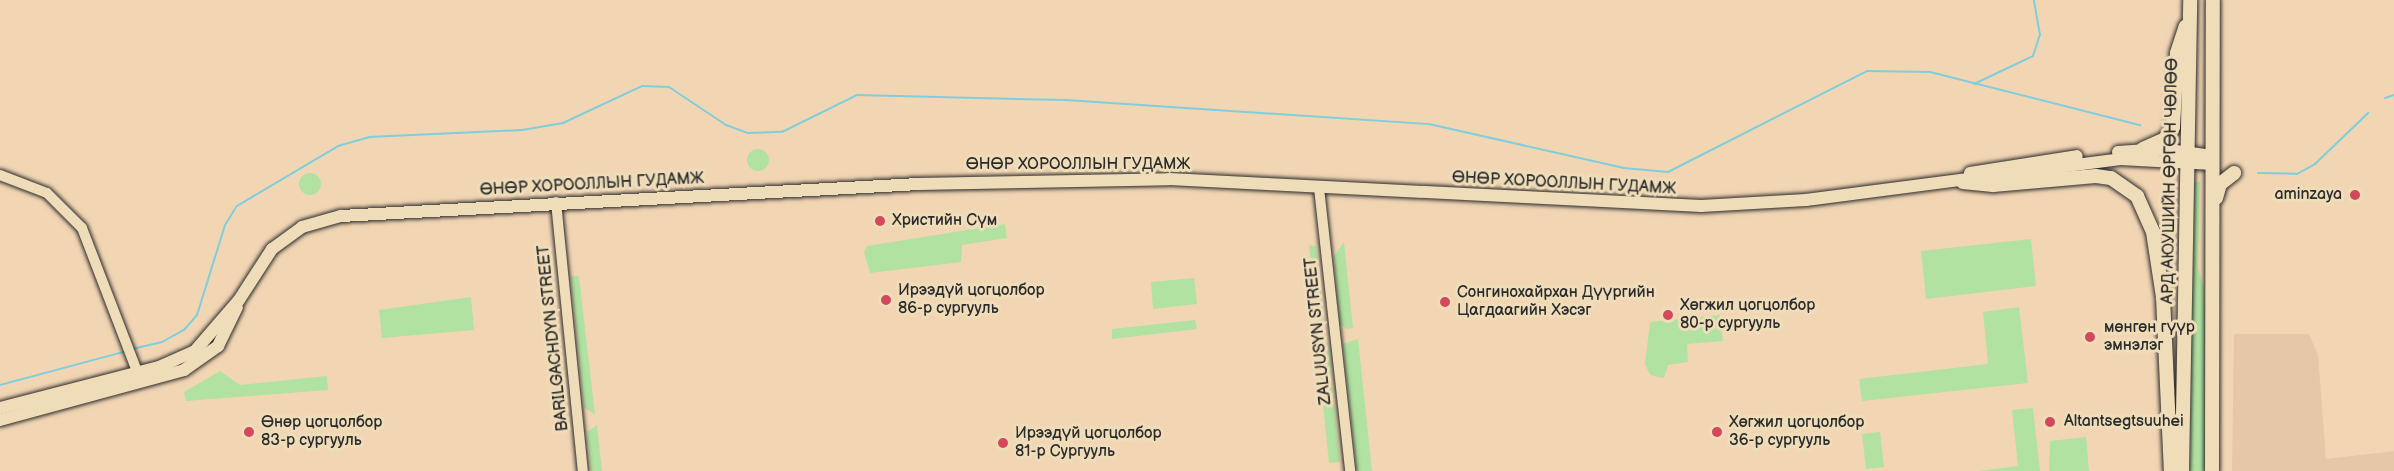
<!DOCTYPE html>
<meta charset="utf-8">
<style>
body{margin:0}
#map{position:relative;width:2394px;height:471px;overflow:hidden;background:#f2d6b4;font-family:"Balsamiq Sans",sans-serif}
div>[style]{position:absolute}
.built>*{inset:0;background:#e6c7a8}
.green>*{inset:0;background:#b1e2a1}
.round{border-radius:50%}
.stream>*{height:2px;margin:-1px;padding:0 1px;transform-origin:1px;border-radius:1px;background:#7fcedc}
.roads{filter:drop-shadow(0 0 2px #2b2b2b) drop-shadow(0 0 2px #2b2b2b)}
.tertiary>*{height:10px;margin:-5px;padding:0 5px;transform-origin:5px;border-radius:5px;background:#efdcb9}
.secondary>*{height:12px;margin:-6px;padding:0 6px;transform-origin:6px;border-radius:6px;background:#efdcb9}
.primary>*{height:14px;margin:-7px;padding:0 7px;transform-origin:7px;border-radius:7px;background:#efdcb9}
.dots>*{width:16px;height:16px;translate:-50% -50%;box-sizing:border-box;border:3px solid #efdcb9;border-radius:50%}
span{translate:-50% -50%;white-space:nowrap;text-align:center;line-height:1.15;-webkit-text-stroke:6px #efdcb9;paint-order:stroke}
.street-label{font-size:16px;color:#2b2b2b}
.poi-label{font-size:16px;color:#2b2b2b}
.right{translate:-100% -50%;text-align:right}
.left{translate:0 -50%;text-align:left}
</style>
<div id="map">
<div class="built">
<i style="clip-path:polygon(2234px 334px,2309px 334px,2318px 355px,2326px 459px,2394px 451px,2394px 471px,2232px 471px)"></i>
</div>
<div class="green">
<i class="round" style="left:747px;top:149px;width:22px;height:22px"></i>
<i class="round" style="left:299px;top:173px;width:22px;height:22px"></i>
<i style="clip-path:polygon(2192px 182px,2200px 182px,2198px 268px,2206px 295px,2206px 471px,2190px 471px)"></i>
<i style="clip-path:polygon(1005px 224px,1007px 238px,962px 245px,961px 262px,870px 273px,864px 252px,867px 246px)"></i>
<i style="clip-path:polygon(2031px 239px,2036px 286px,1926px 299px,1921px 251px)"></i>
<i style="clip-path:polygon(1344px 242px,1353px 328px,1347px 329px,1340px 324px,1334px 256px)"></i>
<i style="clip-path:polygon(1309px 245px,1316px 246px,1324px 321px,1319px 325px)"></i>
<i style="clip-path:polygon(571px 276px,579px 276px,595px 415px,584px 407px)"></i>
<i style="clip-path:polygon(1194px 278px,1197px 304px,1153px 309px,1151px 282px)"></i>
<i style="clip-path:polygon(471px 297px,474px 330px,382px 338px,379px 310px)"></i>
<i style="clip-path:polygon(2019px 307px,2028px 383px,1862px 401px,1859px 379px,1988px 364px,1983px 312px)"></i>
<i style="clip-path:polygon(1720px 315px,1723px 341px,1687px 344px,1688px 362px,1668px 365px,1664px 378px,1650px 375px,1645px 364px,1650px 322px)"></i>
<i style="clip-path:polygon(1195px 320px,1197px 329px,1112px 339px,1112px 329px)"></i>
<i style="clip-path:polygon(1358px 339px,1372px 471px,1357px 471px,1343px 344px)"></i>
<i style="clip-path:polygon(1328px 343px,1340px 462px,1329px 463px,1317px 347px)"></i>
<i style="clip-path:polygon(220px 371px,240px 385px,327px 376px,328px 390px,186px 401px,184px 392px)"></i>
<i style="clip-path:polygon(2033px 408px,2040px 471px,1978px 471px,2018px 466px,2012px 410px)"></i>
<i style="clip-path:polygon(597px 425px,602px 471px,591px 471px,587px 432px)"></i>
<i style="clip-path:polygon(1880px 432px,1884px 467px,1866px 469px,1862px 434px)"></i>
<i style="clip-path:polygon(2086px 437px,2089px 471px,2049px 471px,2050px 441px)"></i>
</div>
<div class="stream">
<i style="left:1974px;top:84px;width:65px;rotate:-25.4deg"></i>
<i style="left:2033px;top:56px;width:22px;rotate:-72deg"></i>
<i style="left:2040px;top:35px;width:36px;rotate:-100deg"></i>
<i style="left:2385px;top:98px;width:9px;rotate:-18deg"></i>
<i style="left:2258px;top:173px;width:39px;rotate:1deg"></i>
<i style="left:2297px;top:174px;width:21px;rotate:-29deg"></i>
<i style="left:2315px;top:164px;width:74px;rotate:-43.9deg"></i>
<i style="left:132px;top:349px;width:31px;rotate:-13deg"></i>
<i style="left:162px;top:342px;width:25px;rotate:-29deg"></i>
<i style="left:184px;top:330px;width:20px;rotate:-49deg"></i>
<i style="left:197px;top:315px;width:94px;rotate:-72.7deg"></i>
<i style="left:225px;top:225px;width:22px;rotate:-58deg"></i>
<i style="left:237px;top:206px;width:117px;rotate:-30.7deg"></i>
<i style="left:338px;top:146px;width:32px;rotate:-16deg"></i>
<i style="left:369px;top:137px;width:153px;rotate:-2.6deg"></i>
<i style="left:522px;top:130px;width:42px;rotate:-9.7deg"></i>
<i style="left:563px;top:123px;width:87px;rotate:-25.1deg"></i>
<i style="left:642px;top:86px;width:27px;rotate:2deg"></i>
<i style="left:669px;top:87px;width:69px;rotate:33.7deg"></i>
<i style="left:726px;top:125px;width:23px;rotate:20deg"></i>
<i style="left:748px;top:133px;width:34px;rotate:-2deg"></i>
<i style="left:782px;top:132px;width:84px;rotate:-26.3deg"></i>
<i style="left:857px;top:95px;width:209px;rotate:1.4deg"></i>
<i style="left:1066px;top:100px;width:364px;rotate:3.8deg"></i>
<i style="left:1429px;top:124px;width:200px;rotate:12.7deg"></i>
<i style="left:1624px;top:168px;width:44px;rotate:5.2deg"></i>
<i style="left:1668px;top:172px;width:223px;rotate:-26.9deg"></i>
<i style="left:1867px;top:71px;width:63px;rotate:0.9deg"></i>
<i style="left:1930px;top:72px;width:217px;rotate:14.2deg"></i>
<i style="left:0;top:385px;width:131px;rotate:-15deg"></i>
</div>
<div class="roads">
<div class="tertiary">
<i style="left:0;top:175px;width:50px;rotate:21deg"></i>
<i style="left:47px;top:193px;width:49px;rotate:45deg"></i>
<i style="left:82px;top:228px;width:162px;rotate:69deg"></i>
<i style="left:1319px;top:188px;width:285px;rotate:83.7deg"></i>
<i style="left:556px;top:202px;width:270px;rotate:84.3deg"></i>
</div>
<div class="secondary">
<i style="left:2118px;top:152px;width:43px;rotate:-4deg"></i>
<i style="left:2161px;top:149px;width:52px;rotate:7.7deg"></i>
<i style="left:1970px;top:173px;width:108px;rotate:-9deg"></i>
<i style="left:0;top:408px;width:164px;rotate:-14.5deg"></i>
<i style="left:159px;top:367px;width:39px;rotate:-24deg"></i>
<i style="left:195px;top:351px;width:67px;rotate:-49.2deg"></i>
<i style="left:239px;top:300px;width:61px;rotate:-57.1deg"></i>
<i style="left:272px;top:249px;width:37px;rotate:-36deg"></i>
<i style="left:302px;top:227px;width:41px;rotate:-15.8deg"></i>
<i style="left:341px;top:216px;width:578px;rotate:-3.17deg"></i>
<i style="left:918px;top:184px;width:251px;rotate:-1.1deg"></i>
<i style="left:1169px;top:179px;width:533px;rotate:2.91deg"></i>
<i style="left:1701px;top:206px;width:105px;rotate:-3.3deg"></i>
<i style="left:1806px;top:200px;width:317px;rotate:-7.4deg"></i>
<i style="left:2120px;top:159px;width:93px;rotate:3.1deg"></i>
<i style="left:0;top:420px;width:191px;rotate:-15.2deg"></i>
<i style="left:184px;top:370px;width:42px;rotate:-35.2deg"></i>
<i style="left:218px;top:346px;width:43px;rotate:-64deg"></i>
</div>
<div class="primary">
<i style="left:2143px;top:149px;width:24px;rotate:-24deg"></i>
<i style="left:2165px;top:139px;width:14px;rotate:-56deg"></i>
<i style="left:2173px;top:127px;width:74px;rotate:-86.9deg"></i>
<i style="left:2177px;top:53px;width:28px;rotate:-72deg"></i>
<i style="left:1963px;top:182px;width:30px;rotate:6deg"></i>
<i style="left:1993px;top:185px;width:103px;rotate:-5deg"></i>
<i style="left:2096px;top:176px;width:15px;rotate:8deg"></i>
<i style="left:2111px;top:178px;width:32px;rotate:35deg"></i>
<i style="left:2137px;top:196px;width:39px;rotate:66deg"></i>
<i style="left:2153px;top:232px;width:66px;rotate:81.3deg"></i>
<i style="left:2163px;top:297px;width:174px;rotate:87.4deg"></i>
<i style="left:2216px;top:198px;width:15px;rotate:-74deg"></i>
<i style="left:2220px;top:184px;width:18px;rotate:-38deg"></i>
<i style="left:2182px;top:471px;width:471px;rotate:-89deg"></i>
<i style="left:2212px;top:471px;width:471px;rotate:-89.9deg"></i>
</div>
</div>
<div class="dots">
<i style="left:2355px;top:195px;background:#d1495b"></i>
<i style="left:880px;top:221px;background:#d1495b"></i>
<i style="left:886px;top:300px;background:#d1495b"></i>
<i style="left:1445px;top:302px;background:#d1495b"></i>
<i style="left:1668px;top:315px;background:#d1495b"></i>
<i style="left:2090px;top:337px;background:#d1495b"></i>
<i style="left:2050px;top:422px;background:#d1495b"></i>
<i style="left:249px;top:432px;background:#d1495b"></i>
<i style="left:1717px;top:432px;background:#d1495b"></i>
<i style="left:1003px;top:443px;background:#d1495b"></i>
</div>
<div class="street-label">
<span style="left:1078px;top:165px">ӨНӨР ХОРООЛЛЫН ГУДАМЖ</span>
<span style="left:2171px;top:181px;rotate:-89deg">АРД АЮУШИЙН ӨРГӨН ЧӨЛӨӨ</span>
<span style="left:1564px;top:184px;rotate:3deg">ӨНӨР ХОРООЛЛЫН ГУДАМЖ</span>
<span style="left:592px;top:185px;rotate:-3deg">ӨНӨР ХОРООЛЛЫН ГУДАМЖ</span>
<span style="left:1319px;top:331px;rotate:-96deg">ZALUUSYN STREET</span>
<span style="left:554px;top:338px;rotate:-96deg">BARILGACHDYN STREET</span>
</div>
<div class="poi-label">
<span class="right" style="left:2342px;top:195px">aminzaya</span>
<span class="left" style="left:892px;top:221px">Христийн Сүм</span>
<span class="left" style="left:898px;top:300px">Ирээдүй цогцолбор<br>86-р сургууль</span>
<span class="left" style="left:1457px;top:302px">Сонгинохайрхан Дүүргийн<br>Цагдаагийн Хэсэг</span>
<span class="left" style="left:1680px;top:315px">Хөгжил цогцолбор<br>80-р сургууль</span>
<span class="left" style="left:2104px;top:337px">мөнгөн гүүр<br>эмнэлэг</span>
<span class="left" style="left:2064px;top:422px">Altantsegtsuuhei</span>
<span class="left" style="left:261px;top:432px">Өнөр цогцолбор<br>83-р сургууль</span>
<span class="left" style="left:1729px;top:432px">Хөгжил цогцолбор<br>36-р сургууль</span>
<span class="left" style="left:1015px;top:443px">Ирээдүй цогцолбор<br>81-р Сургууль</span>
</div>
</div>
